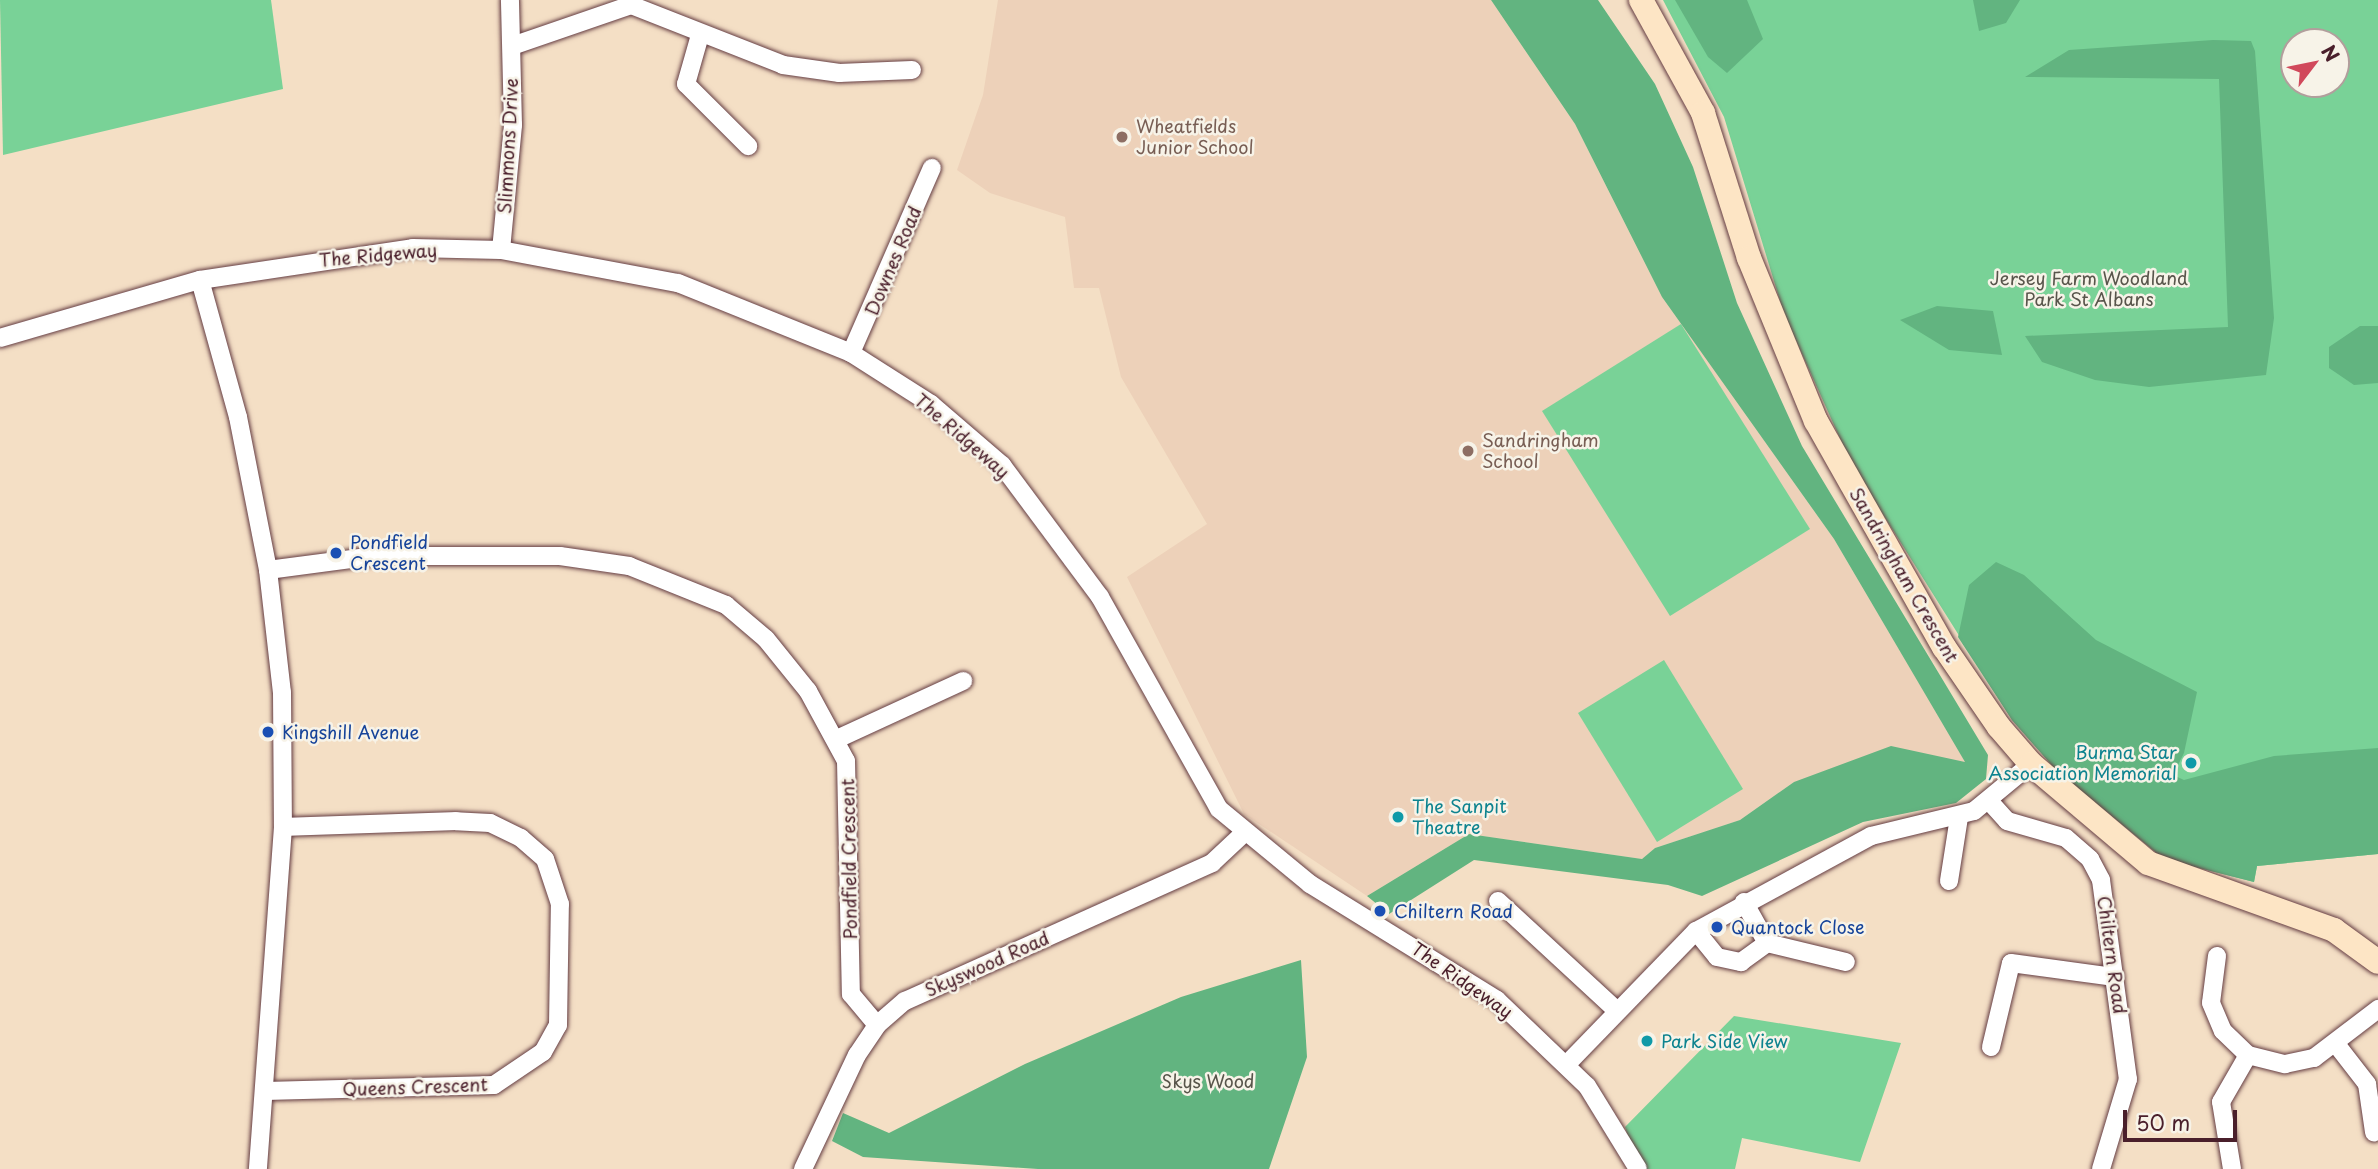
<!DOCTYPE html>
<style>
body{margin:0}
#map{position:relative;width:2378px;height:1169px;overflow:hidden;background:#f4dfc5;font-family:"Playpen Sans",sans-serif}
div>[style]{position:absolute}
.built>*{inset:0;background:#edd1b9}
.green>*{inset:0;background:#79d297}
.forest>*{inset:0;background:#62b480}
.roads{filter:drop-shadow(0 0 2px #643c42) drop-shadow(0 0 2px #643c42)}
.street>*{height:18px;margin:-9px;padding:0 9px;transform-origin:9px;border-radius:9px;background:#fff}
.secondary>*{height:24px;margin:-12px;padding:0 12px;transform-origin:12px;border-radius:12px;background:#fde5c5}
.dots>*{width:19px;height:19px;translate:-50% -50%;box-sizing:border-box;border:4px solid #f7f3e8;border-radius:50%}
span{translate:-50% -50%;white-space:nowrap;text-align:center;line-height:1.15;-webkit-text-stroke:5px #f7f3e8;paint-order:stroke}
.education-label{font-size:18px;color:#785e54}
.left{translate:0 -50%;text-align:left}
.street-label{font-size:18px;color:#4a1f2b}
.park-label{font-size:18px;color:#58554b}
.transit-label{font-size:18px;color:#164399}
.culture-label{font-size:18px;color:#0d838f}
.right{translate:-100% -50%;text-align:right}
.north{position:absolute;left:2280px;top:28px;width:70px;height:70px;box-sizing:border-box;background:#f7f3e8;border:2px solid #b29e9c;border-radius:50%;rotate:58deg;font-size:19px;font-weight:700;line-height:28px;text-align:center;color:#4a1f2b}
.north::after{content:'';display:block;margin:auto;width:24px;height:32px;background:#d1495b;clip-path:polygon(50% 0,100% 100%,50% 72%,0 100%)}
.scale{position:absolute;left:2123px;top:1110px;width:114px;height:32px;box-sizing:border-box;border:4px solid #4a1f2b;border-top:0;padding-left:9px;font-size:21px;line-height:24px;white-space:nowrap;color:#4a1f2b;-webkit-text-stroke:5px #f7f3e8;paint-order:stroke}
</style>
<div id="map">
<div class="built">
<i style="clip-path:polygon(998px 0,1491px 0,1575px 124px,1662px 297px,1834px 539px,1966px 763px,1794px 782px,1740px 820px,1655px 848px,1642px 859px,1469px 834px,1367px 896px,1244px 814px,1127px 577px,1207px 524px,1121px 377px,1099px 288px,1074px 288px,1065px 217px,990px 193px,957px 170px,983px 95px)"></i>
</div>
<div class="green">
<i style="clip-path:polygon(0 0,271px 0,283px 89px,3px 155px)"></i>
<i style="clip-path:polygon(evenodd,1663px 0,2378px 0,2378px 854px,2257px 866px,2254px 882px,2164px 859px,2057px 771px,2012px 720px,1852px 465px,1784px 314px,1724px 117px,1663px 0,2294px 42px,2336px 42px,2336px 84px,2294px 84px,2294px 42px)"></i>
<i style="clip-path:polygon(1681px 324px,1810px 529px,1670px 616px,1542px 411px)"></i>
<i style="clip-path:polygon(1664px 660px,1743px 789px,1657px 842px,1578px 713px)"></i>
<i style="clip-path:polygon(1734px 1016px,1901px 1043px,1860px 1162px,1742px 1138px,1735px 1169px,1639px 1169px,1625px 1127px)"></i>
</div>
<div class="forest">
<i style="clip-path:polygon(1491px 0,1598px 0,1655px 84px,1693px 167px,1737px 303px,1802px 446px,1988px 755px,1986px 779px,1956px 803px,1863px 822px,1702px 896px,1668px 885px,1474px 860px,1389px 914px,1367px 896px,1469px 834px,1642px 859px,1655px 848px,1740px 820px,1794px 782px,1891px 746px,1965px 762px,1834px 539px,1662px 297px,1575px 124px)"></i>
<i style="clip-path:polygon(1675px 0,1747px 0,1763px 39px,1727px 73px,1708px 57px)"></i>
<i style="clip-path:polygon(1973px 0,2020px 0,2006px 23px,1979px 31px)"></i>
<i style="clip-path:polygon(2213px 40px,2251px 41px,2255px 51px,2274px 318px,2266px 375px,2149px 387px,2095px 380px,2042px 362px,2025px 336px,2228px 327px,2219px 79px,2025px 77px,2069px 50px)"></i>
<i style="clip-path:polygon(1937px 306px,1993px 311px,2002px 355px,1949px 350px,1900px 320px)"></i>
<i style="clip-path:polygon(2360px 326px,2378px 326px,2378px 383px,2354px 385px,2329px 368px,2329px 347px)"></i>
<i style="clip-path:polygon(1996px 562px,2024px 575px,2096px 640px,2197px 692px,2184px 753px,2173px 775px,2184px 780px,2274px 756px,2378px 748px,2378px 854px,2257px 866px,2254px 882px,2164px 859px,2057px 771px,2012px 720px,1958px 637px,1969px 585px)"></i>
<i style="clip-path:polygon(1301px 960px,1307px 1057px,1269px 1169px,1038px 1169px,863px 1157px,832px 1141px,843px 1113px,889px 1133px,1025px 1064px,1181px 997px)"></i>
</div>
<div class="roads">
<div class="street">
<i style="left:700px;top:35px;width:51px;rotate:105.9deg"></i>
<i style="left:686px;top:84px;width:88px;rotate:45deg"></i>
<i style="left:512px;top:46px;width:126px;rotate:-19deg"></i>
<i style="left:631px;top:5px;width:163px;rotate:21.5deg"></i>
<i style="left:783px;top:65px;width:57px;rotate:8.1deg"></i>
<i style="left:839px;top:73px;width:73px;rotate:-2.4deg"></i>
<i style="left:501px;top:250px;width:126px;rotate:-84.5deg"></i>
<i style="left:513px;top:125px;width:125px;rotate:-91.4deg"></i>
<i style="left:200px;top:280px;width:142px;rotate:74.5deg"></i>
<i style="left:238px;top:417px;width:156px;rotate:78.9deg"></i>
<i style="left:268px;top:570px;width:123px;rotate:83.5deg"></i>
<i style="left:282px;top:692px;width:135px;rotate:89.6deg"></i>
<i style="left:283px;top:827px;width:343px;rotate:94.2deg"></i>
<i style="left:0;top:338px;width:208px;rotate:-16.2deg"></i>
<i style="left:200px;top:280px;width:215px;rotate:-8.5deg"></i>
<i style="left:413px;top:248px;width:88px;rotate:1.3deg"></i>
<i style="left:501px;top:250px;width:180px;rotate:10.6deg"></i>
<i style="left:678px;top:283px;width:187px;rotate:22deg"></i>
<i style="left:851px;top:353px;width:95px;rotate:32.5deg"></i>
<i style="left:931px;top:404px;width:94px;rotate:40.7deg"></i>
<i style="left:1002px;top:465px;width:164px;rotate:53.4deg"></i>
<i style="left:1100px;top:597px;width:243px;rotate:60.7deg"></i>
<i style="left:1219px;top:809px;width:118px;rotate:39.5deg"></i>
<i style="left:1310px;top:884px;width:220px;rotate:31.8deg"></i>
<i style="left:1497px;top:1000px;width:124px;rotate:43.7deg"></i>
<i style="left:1587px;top:1086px;width:97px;rotate:58.4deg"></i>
<i style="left:851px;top:353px;width:202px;rotate:-66.4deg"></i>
<i style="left:268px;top:570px;width:108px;rotate:-7.5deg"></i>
<i style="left:375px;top:556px;width:185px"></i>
<i style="left:560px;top:556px;width:70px;rotate:8.2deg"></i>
<i style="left:629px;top:566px;width:105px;rotate:21.9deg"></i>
<i style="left:726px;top:605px;width:52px;rotate:40.4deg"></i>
<i style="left:766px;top:639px;width:67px;rotate:51.1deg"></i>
<i style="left:808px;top:691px;width:80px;rotate:61.5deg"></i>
<i style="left:846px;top:761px;width:233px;rotate:88.8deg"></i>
<i style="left:851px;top:994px;width:40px;rotate:50deg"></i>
<i style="left:837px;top:739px;width:139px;rotate:-24.7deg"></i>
<i style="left:1990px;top:802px;width:25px;rotate:48deg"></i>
<i style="left:2007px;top:821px;width:61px;rotate:16.1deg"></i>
<i style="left:2066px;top:838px;width:32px;rotate:41deg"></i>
<i style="left:2090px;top:859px;width:24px;rotate:62deg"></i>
<i style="left:2101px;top:880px;width:201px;rotate:82.3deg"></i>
<i style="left:2128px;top:1079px;width:94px;rotate:106.7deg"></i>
<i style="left:1949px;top:881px;width:65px;rotate:-81.1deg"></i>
<i style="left:1498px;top:901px;width:162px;rotate:42.7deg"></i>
<i style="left:1696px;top:931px;width:33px;rotate:51deg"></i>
<i style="left:1717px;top:957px;width:25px;rotate:12deg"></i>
<i style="left:1741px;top:962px;width:32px;rotate:-36deg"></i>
<i style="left:1767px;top:943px;width:47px;rotate:-119.3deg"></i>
<i style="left:1767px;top:943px;width:81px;rotate:13.5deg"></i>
<i style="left:2217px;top:956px;width:47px;rotate:97.3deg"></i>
<i style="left:2211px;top:1003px;width:30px;rotate:67deg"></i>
<i style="left:2223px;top:1031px;width:35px;rotate:44deg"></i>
<i style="left:2248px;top:1055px;width:38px;rotate:14deg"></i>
<i style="left:2285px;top:1064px;width:30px;rotate:-12deg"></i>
<i style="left:2314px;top:1058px;width:81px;rotate:-37.4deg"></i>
<i style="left:2336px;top:1044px;width:51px;rotate:52.2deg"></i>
<i style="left:2367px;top:1084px;width:49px;rotate:81.7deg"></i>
<i style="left:1991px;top:1047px;width:86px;rotate:-76.6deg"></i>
<i style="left:2011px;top:963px;width:105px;rotate:7.7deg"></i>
<i style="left:1567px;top:1064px;width:185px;rotate:-45.9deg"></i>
<i style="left:1696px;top:931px;width:199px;rotate:-28.5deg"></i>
<i style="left:1871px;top:836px;width:106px;rotate:-13.6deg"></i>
<i style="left:1974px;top:811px;width:74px;rotate:-39.5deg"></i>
<i style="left:265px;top:1091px;width:229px;rotate:-1.5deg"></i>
<i style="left:494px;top:1085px;width:59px;rotate:-34deg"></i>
<i style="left:543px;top:1052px;width:31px;rotate:-61deg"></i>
<i style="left:558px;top:1025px;width:121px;rotate:-89.1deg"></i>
<i style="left:560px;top:904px;width:47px;rotate:-108.4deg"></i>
<i style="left:545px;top:859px;width:32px;rotate:-139deg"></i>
<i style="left:521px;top:838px;width:34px;rotate:-154deg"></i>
<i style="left:490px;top:823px;width:34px;rotate:-177deg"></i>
<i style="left:456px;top:821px;width:173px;rotate:178deg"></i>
<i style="left:803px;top:1169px;width:126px;rotate:-64.7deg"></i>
<i style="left:857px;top:1055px;width:36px;rotate:-56deg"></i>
<i style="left:877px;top:1025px;width:37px;rotate:-41deg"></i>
<i style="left:905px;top:1001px;width:337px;rotate:-24.2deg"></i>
<i style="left:1212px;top:863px;width:42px;rotate:-43.1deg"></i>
<i style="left:2232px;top:1169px;width:68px;rotate:-99.3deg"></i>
<i style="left:2221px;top:1102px;width:54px;rotate:-60.1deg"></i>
</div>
<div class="secondary">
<i style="left:1641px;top:0;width:129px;rotate:61.2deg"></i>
<i style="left:1703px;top:113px;width:152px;rotate:72.4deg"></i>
<i style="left:1749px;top:258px;width:176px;rotate:67.7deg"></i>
<i style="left:1816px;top:421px;width:260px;rotate:60.5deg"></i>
<i style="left:1944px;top:647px;width:97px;rotate:55.5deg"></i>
<i style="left:1999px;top:727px;width:49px;rotate:49.1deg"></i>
<i style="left:2031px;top:764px;width:153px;rotate:40.2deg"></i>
<i style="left:2148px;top:863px;width:198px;rotate:19.8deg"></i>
<i style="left:2334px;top:930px;width:54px;rotate:36deg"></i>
</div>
</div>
<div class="dots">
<i style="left:1122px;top:137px;background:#8d6e63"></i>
<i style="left:1468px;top:451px;background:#8d6e63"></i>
<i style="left:336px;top:553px;background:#1a4fb4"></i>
<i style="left:268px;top:732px;background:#1a4fb4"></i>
<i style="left:2191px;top:763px;background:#0f9aa8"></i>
<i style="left:1398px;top:817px;background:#0f9aa8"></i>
<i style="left:1380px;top:911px;background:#1a4fb4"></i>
<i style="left:1717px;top:927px;background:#1a4fb4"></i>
<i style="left:1647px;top:1041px;background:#0f9aa8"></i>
</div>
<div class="education-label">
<span class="left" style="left:1136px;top:137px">Wheatfields<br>Junior School</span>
<span class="left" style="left:1482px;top:451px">Sandringham<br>School</span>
</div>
<div class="street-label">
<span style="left:508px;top:146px;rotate:-87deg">Slimmons Drive</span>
<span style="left:378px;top:255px;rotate:-5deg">The Ridgeway</span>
<span style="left:893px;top:261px;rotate:-67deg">Downes Road</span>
<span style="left:962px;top:436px;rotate:41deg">The Ridgeway</span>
<span style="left:1904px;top:575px;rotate:60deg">Sandringham Crescent</span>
<span style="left:849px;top:859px;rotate:-91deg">Pondfield Crescent</span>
<span style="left:2112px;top:955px;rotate:82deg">Chiltern Road</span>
<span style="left:987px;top:964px;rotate:-24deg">Skyswood Road</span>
<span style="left:1462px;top:980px;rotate:35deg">The Ridgeway</span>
<span style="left:415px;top:1087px;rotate:-2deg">Queens Crescent</span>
</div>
<div class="park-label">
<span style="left:2089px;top:289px">Jersey Farm Woodland<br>Park St Albans</span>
<span style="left:1208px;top:1081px">Skys Wood</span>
</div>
<div class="transit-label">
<span class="left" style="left:350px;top:553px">Pondfield<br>Crescent</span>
<span class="left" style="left:282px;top:732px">Kingshill Avenue</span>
<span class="left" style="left:1394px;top:911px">Chiltern Road</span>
<span class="left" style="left:1731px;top:927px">Quantock Close</span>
</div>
<div class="culture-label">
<span class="right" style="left:2177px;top:763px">Burma Star<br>Association Memorial</span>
<span class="left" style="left:1412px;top:817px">The Sanpit<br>Theatre</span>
<span class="left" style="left:1661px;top:1041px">Park Side View</span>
</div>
<div class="north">N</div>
<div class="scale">50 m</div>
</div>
